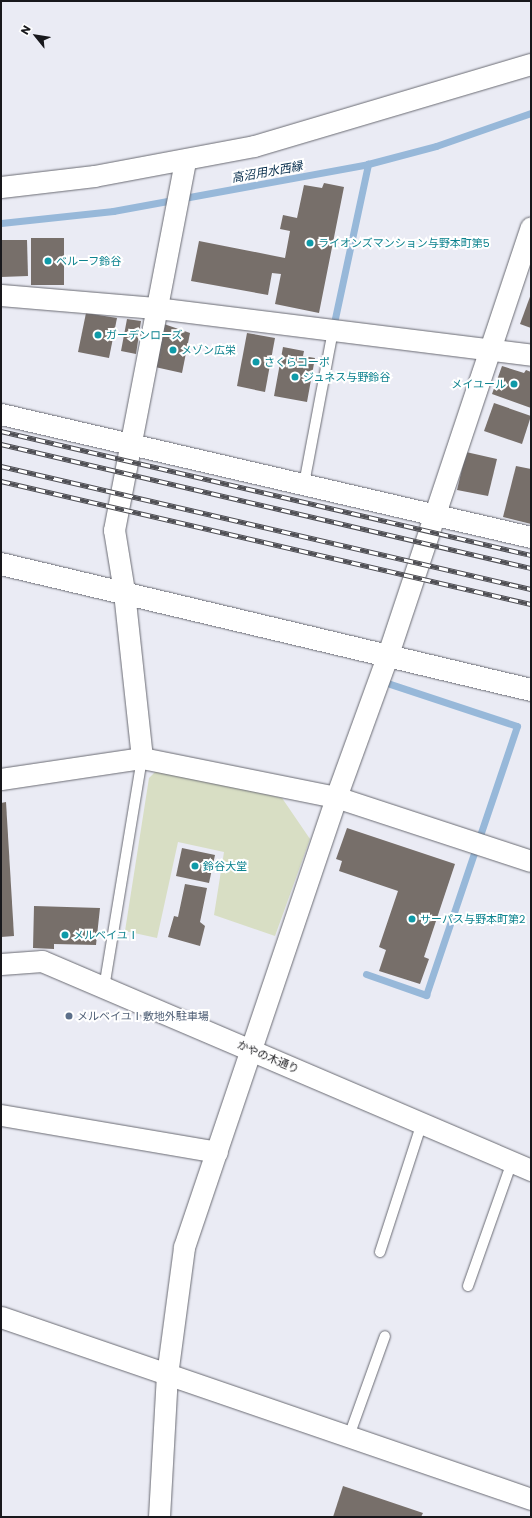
<!DOCTYPE html>
<meta charset="utf-8">
<style>
body{margin:0}
#map{position:relative;width:532px;height:1518px;overflow:hidden;background:#eaebf4;font-family:Poppins,"Noto Sans JP",sans-serif}
div>[style]{position:absolute}
.green>*{inset:0;background:#d8dec4}
.stream>*{height:7px;margin:-3.5px;padding:0 3.5px;transform-origin:3.5px;border-radius:3.5px;background:#97b8d9}
.building>*{inset:0;background:#776f6a}
.roads{filter:drop-shadow(0 0 1px #6a6b73) drop-shadow(0 0 1px #6a6b73)}
.service>*{height:10px;margin:-5px;padding:0 5px;transform-origin:5px;border-radius:5px;background:#fff}
.minor>*{height:21px;margin:-10.5px;padding:0 10.5px;transform-origin:10.5px;border-radius:10.5px;background:#fff}
.tertiary>*{height:22px;margin:-11px;padding:0 11px;transform-origin:11px;border-radius:11px;background:#fff}
.rail>*{height:4.5px;margin-top:-2.25px;transform-origin:0;background:repeating-linear-gradient(90deg,#fff 0 9px,#4f4f54 0 18px);box-sizing:border-box;border-block:1px solid #4f4f54}
.dots>*{width:11px;height:11px;translate:-50% -50%;box-sizing:border-box;border:2px solid #fff;border-radius:50%}
span{translate:-50% -50%;white-space:nowrap;text-align:center;line-height:1.15;-webkit-text-stroke:4px #fff;paint-order:stroke}
.culture-label{font-size:11px;color:#0d838f}
.left{translate:0 -50%;text-align:left}
.right{translate:-100% -50%;text-align:right}
.service-label{font-size:11px;color:#4e5e75}
.street-label{font-size:11px;color:#18181c}
.water-label{font-size:12px;color:#072e4d;font-style:italic}
.frame{position:absolute;inset:0;border:2px solid #18181c;pointer-events:none}
.north{position:absolute;left:16px;top:16px;width:40px;height:40px;-webkit-text-stroke:3px #fff;paint-order:stroke;rotate:300deg;font-size:11px;font-weight:700;line-height:16px;text-align:center;color:#18181c}
.north::after{content:'';display:block;margin:auto;width:14px;height:18px;background:#18181c;clip-path:polygon(50% 0,100% 100%,50% 72%,0 100%)}
</style>
<div id="map">
<div class="green">
<i style="clip-path:polygon(158px 769px,282px 798px,310px 839px,275px 936px,214px 915px,224px 852px,178px 842px,157px 938px,125px 931px,149px 778px)"></i>
</div>
<div class="stream">
<i style="left:1px;top:223px;width:113px;rotate:-6.1deg"></i>
<i style="left:113px;top:211px;width:259px;rotate:-10.4deg"></i>
<i style="left:368px;top:164px;width:70px;rotate:-14.8deg"></i>
<i style="left:436px;top:146px;width:101px;rotate:-19.2deg"></i>
<i style="left:334px;top:323px;width:163px;rotate:-77.9deg"></i>
<i style="left:366px;top:974px;width:64px;rotate:19.3deg"></i>
<i style="left:426px;top:995px;width:284px;rotate:-71.3deg"></i>
<i style="left:517px;top:726px;width:134px;rotate:-161.7deg"></i>
</div>
<div class="building">
<i style="clip-path:polygon(324px 183px,344px 187px,319px 313px,275px 304px,281px 274px,272px 273px,268px 295px,191px 281px,199px 241px,285px 258px,290px 231px,280px 229px,283px 215px,297px 218px,304px 185px,322px 188px)"></i>
<i style="clip-path:polygon(31px 238px,64px 238px,64px 285px,31px 285px)"></i>
<i style="clip-path:polygon(1px 240px,27px 240px,28px 276px,1px 277px)"></i>
<i style="clip-path:polygon(531px 294px,531px 328px,520px 324px)"></i>
<i style="clip-path:polygon(86px 313px,117px 318px,109px 358px,78px 352px)"></i>
<i style="clip-path:polygon(127px 319px,141px 321px,136px 354px,121px 351px)"></i>
<i style="clip-path:polygon(164px 324px,190px 333px,182px 373px,155px 367px)"></i>
<i style="clip-path:polygon(247px 333px,275px 338px,265px 392px,237px 386px)"></i>
<i style="clip-path:polygon(283px 347px,304px 351px,303px 356px,315px 358px,307px 402px,274px 396px)"></i>
<i style="clip-path:polygon(502px 366px,524px 373px,526px 370px,531px 372px,531px 408px,492px 394px)"></i>
<i style="clip-path:polygon(494px 403px,531px 416px,522px 444px,484px 431px)"></i>
<i style="clip-path:polygon(466px 452px,497px 459px,488px 496px,457px 490px)"></i>
<i style="clip-path:polygon(516px 466px,531px 469px,531px 524px,503px 517px)"></i>
<i style="clip-path:polygon(6px 802px,14px 936px,1px 937px,1px 803px)"></i>
<i style="clip-path:polygon(347px 828px,455px 864px,424px 957px,429px 959px,420px 984px,379px 971px,386px 950px,379px 947px,398px 891px,339px 871px,342px 861px,336px 859px)"></i>
<i style="clip-path:polygon(182px 848px,215px 855px,209px 883px,176px 876px)"></i>
<i style="clip-path:polygon(185px 884px,207px 888px,200px 922px,205px 926px,200px 946px,168px 937px,174px 916px,178px 917px)"></i>
<i style="clip-path:polygon(34px 906px,100px 908px,96px 945px,54px 944px,54px 949px,33px 948px)"></i>
<i style="clip-path:polygon(343px 1486px,423px 1513px,421px 1517px,333px 1517px)"></i>
</div>
<div class="roads">
<div class="service">
<i style="left:304px;top:484px;width:156px;rotate:-79.3deg"></i>
<i style="left:104px;top:988px;width:233px;rotate:-80.6deg"></i>
<i style="left:380px;top:1252px;width:136px;rotate:-72deg"></i>
<i style="left:468px;top:1286px;width:132px;rotate:-70.5deg"></i>
<i style="left:349px;top:1436px;width:106px;rotate:-70.2deg"></i>
</div>
<div class="minor">
<i style="left:1px;top:187px;width:94px;rotate:-6.7deg"></i>
<i style="left:94px;top:176px;width:163px;rotate:-10.6deg"></i>
<i style="left:254px;top:146px;width:289px;rotate:-16.5deg"></i>
<i style="left:1px;top:295px;width:156px;rotate:4.8deg"></i>
<i style="left:156px;top:308px;width:378px;rotate:7.1deg"></i>
<i style="left:1px;top:414px;width:544px;rotate:13.07deg"></i>
<i style="left:142px;top:758px;width:168px;rotate:-96.2deg"></i>
<i style="left:124px;top:591px;width:62px;rotate:-99.3deg"></i>
<i style="left:114px;top:530px;width:376px;rotate:-79.1deg"></i>
<i style="left:1px;top:779px;width:143px;rotate:-8.5deg"></i>
<i style="left:142px;top:758px;width:198px;rotate:11.4deg"></i>
<i style="left:336px;top:797px;width:205px;rotate:18.2deg"></i>
<i style="left:1px;top:964px;width:41px;rotate:-4.2deg"></i>
<i style="left:42px;top:961px;width:532px;rotate:23.14deg"></i>
<i style="left:1px;top:1115px;width:219px;rotate:9.7deg"></i>
<i style="left:1px;top:1317px;width:560px;rotate:18.95deg"></i>
<i style="left:159px;top:1517px;width:142px;rotate:-86.8deg"></i>
<i style="left:167px;top:1375px;width:129px;rotate:-82.4deg"></i>
<i style="left:184px;top:1247px;width:475px;rotate:-71.3deg"></i>
<i style="left:336px;top:797px;width:149px;rotate:-70deg"></i>
<i style="left:387px;top:657px;width:453px;rotate:-71.5deg"></i>
</div>
<div class="tertiary">
<i style="left:1px;top:564px;width:545px;rotate:13.37deg"></i>
</div>
</div>
<div class="rail">
<i style="left:1px;top:431px;width:544px;rotate:13.17deg"></i>
<i style="left:1px;top:444px;width:544px;rotate:13.17deg"></i>
<i style="left:1px;top:466px;width:544px;rotate:13.07deg"></i>
<i style="left:1px;top:481px;width:544px;rotate:13.07deg"></i>
</div>
<div class="dots">
<i style="left:310px;top:243px;background:#0f9aa8"></i>
<i style="left:48px;top:261px;background:#0f9aa8"></i>
<i style="left:98px;top:335px;background:#0f9aa8"></i>
<i style="left:173px;top:350px;background:#0f9aa8"></i>
<i style="left:256px;top:362px;background:#0f9aa8"></i>
<i style="left:295px;top:377px;background:#0f9aa8"></i>
<i style="left:514px;top:384px;background:#0f9aa8"></i>
<i style="left:195px;top:866px;background:#0f9aa8"></i>
<i style="left:412px;top:919px;background:#0f9aa8"></i>
<i style="left:65px;top:935px;background:#0f9aa8"></i>
<i style="left:69px;top:1016px;background:#5c6f8a"></i>
</div>
<div class="culture-label">
<span class="left" style="left:318px;top:243px">ライオンズマンション与野本町第5</span>
<span class="left" style="left:56px;top:261px">ベルーフ鈴谷</span>
<span class="left" style="left:106px;top:335px">ガーデンローズ</span>
<span class="left" style="left:181px;top:350px">メゾン広栄</span>
<span class="left" style="left:264px;top:362px">さくらコーポ</span>
<span class="left" style="left:303px;top:377px">ジュネス与野鈴谷</span>
<span class="right" style="left:506px;top:384px">メイユール</span>
<span class="left" style="left:203px;top:866px">鈴谷大堂</span>
<span class="left" style="left:420px;top:919px">サーパス与野本町第2</span>
<span class="left" style="left:73px;top:935px">メルベイユⅠ</span>
</div>
<div class="service-label">
<span class="left" style="left:77px;top:1016px">メルベイユⅠ敷地外駐車場</span>
</div>
<div class="street-label">
<span style="left:268px;top:1057px;rotate:23deg">かやの木通り</span>
</div>
<div class="water-label">
<span style="left:267px;top:172px;rotate:-10deg">高沼用水西縁</span>
</div>
<div class="frame"></div>
<div class="north">N</div>
</div>
